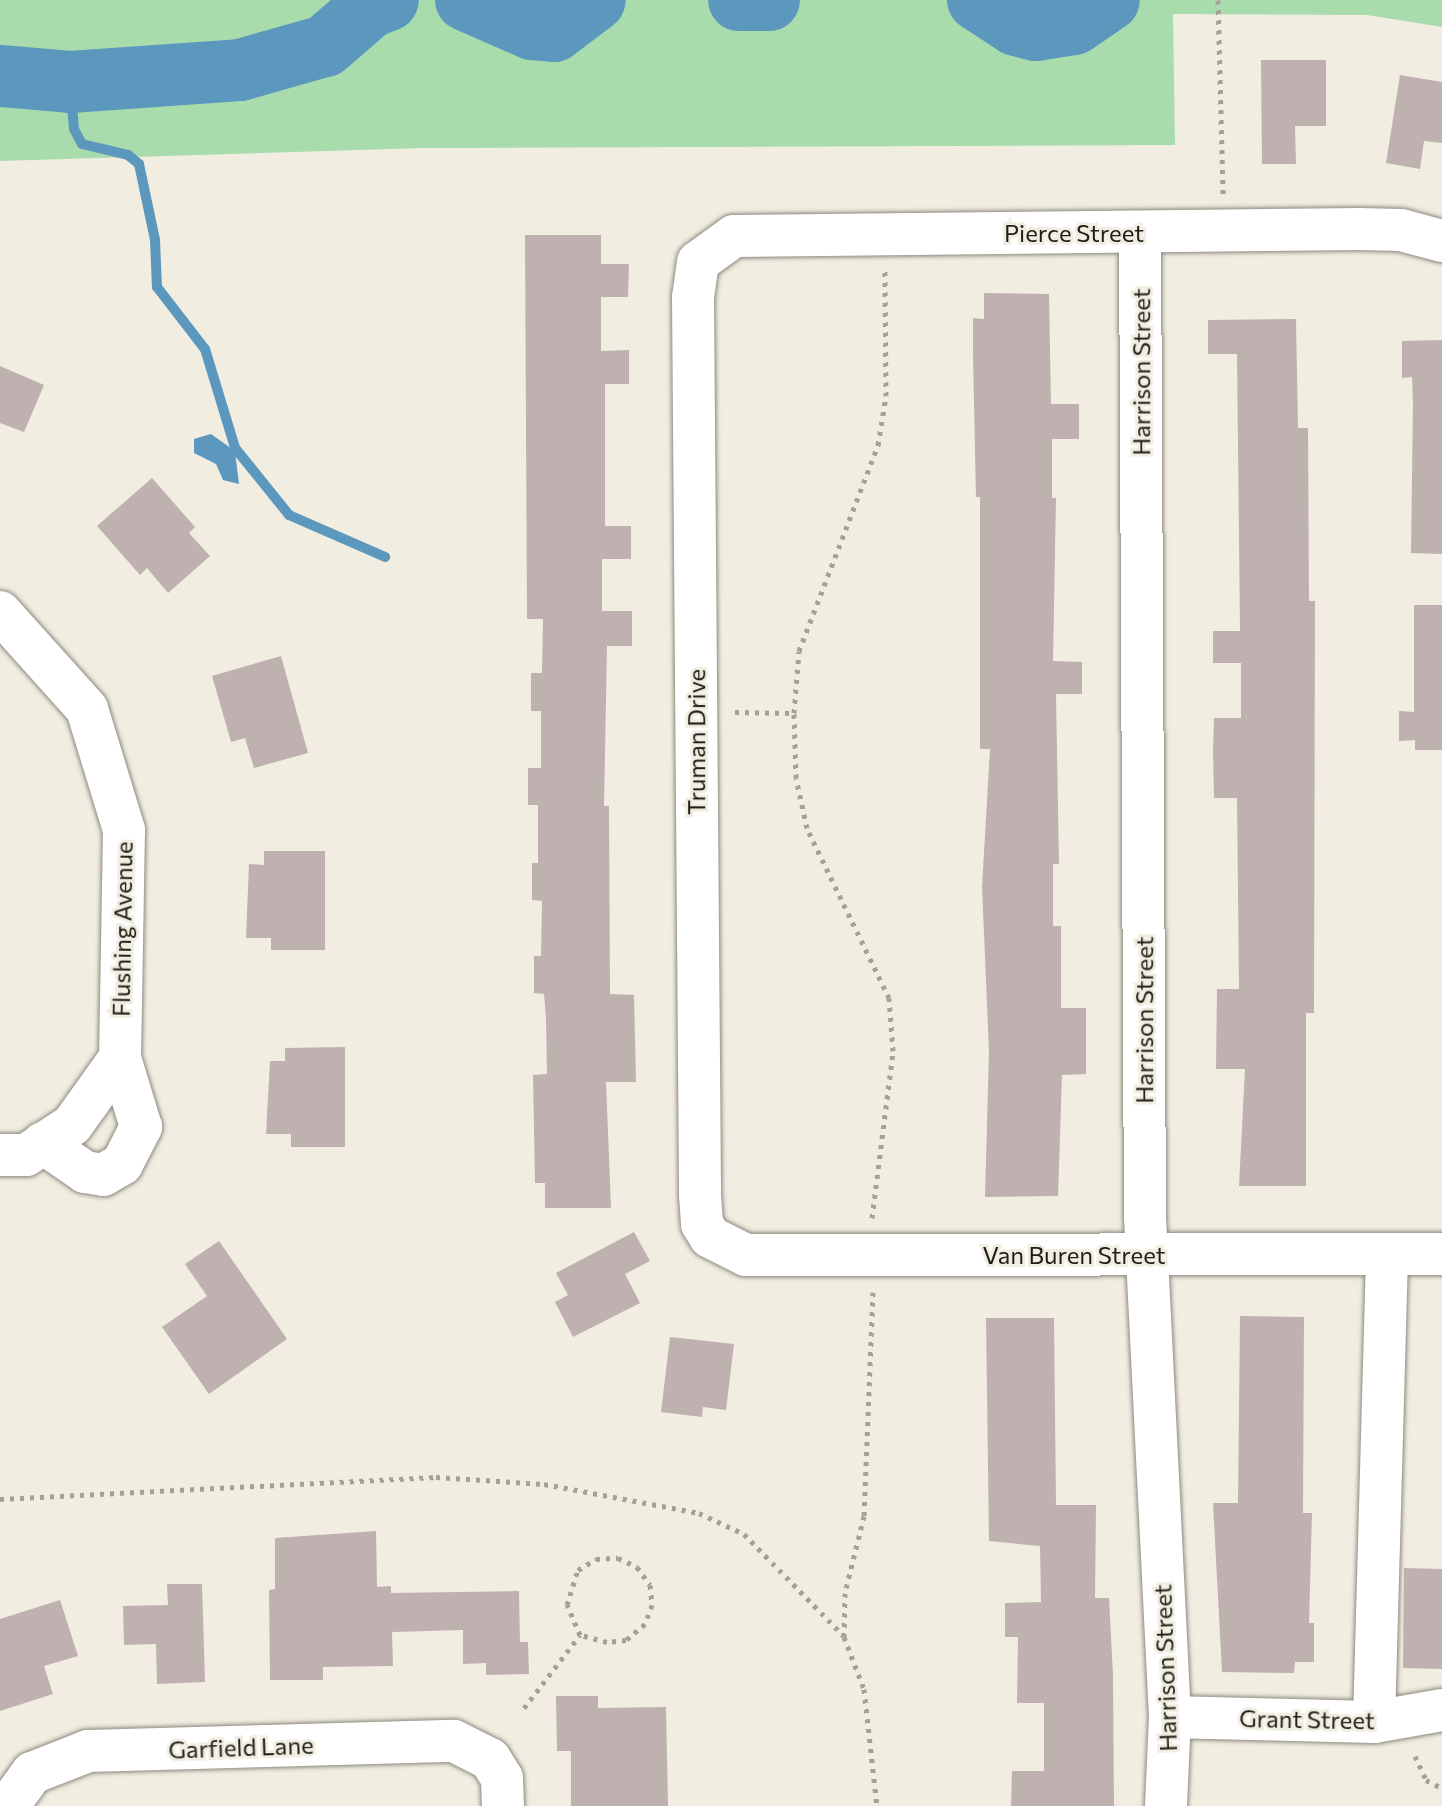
<!DOCTYPE html>
<style>
body{margin:0}
#map{position:relative;width:1442px;height:1806px;overflow:hidden;background:#f1ede1;font-family:Commissioner,sans-serif}
div>[style]{position:absolute}
.green>*{inset:0;background:#a9dcad}
.water>*{inset:0;background:#5c98be}
.stream>*{height:10px;margin:-5px;padding:0 5px;transform-origin:5px;border-radius:5px;background:#5c98be}
.river>*{height:62px;margin:-31px;padding:0 31px;transform-origin:31px;border-radius:31px;background:#5c98be}
.building>*{inset:0;background:#beb1b0}
.path>*{height:5px;margin-top:-2.5px;transform-origin:0;background:repeating-linear-gradient(90deg,#a4a198 0 4px,transparent 0 10px)}
.roads{filter:drop-shadow(0 0 2px #8d897f) drop-shadow(0 0 2px #8d897f)}
.minor>*{height:42px;margin:-21px;padding:0 21px;transform-origin:21px;border-radius:21px;background:#fff}
span{translate:-50% -50%;white-space:nowrap;text-align:center;line-height:1.15;-webkit-text-stroke:6px #f1ede1;paint-order:stroke}
.street-label{font-size:24px;color:#1f1d19}
</style>
<div id="map">
<div class="green">
<i style="clip-path:polygon(0 0,1442px 0,1442px 27px,1367px 15px,1173px 14px,1175px 145px,423px 148px,0 161px)"></i>
</div>
<div class="water">
<i style="clip-path:polygon(211px 434px,235px 451px,239px 484px,223px 480px,216px 464px,194px 453px,194px 439px)"></i>
</div>
<div class="stream">
<i style="left:70px;top:82px;width:47px;rotate:85.1deg"></i>
<i style="left:74px;top:129px;width:17px;rotate:62deg"></i>
<i style="left:82px;top:144px;width:47px;rotate:13.4deg"></i>
<i style="left:128px;top:155px;width:14px;rotate:39deg"></i>
<i style="left:139px;top:164px;width:78px;rotate:78.1deg"></i>
<i style="left:155px;top:240px;width:47px;rotate:87.6deg"></i>
<i style="left:157px;top:287px;width:78px;rotate:52.3deg"></i>
<i style="left:205px;top:349px;width:103px;rotate:73.1deg"></i>
<i style="left:235px;top:448px;width:86px;rotate:51.1deg"></i>
<i style="left:289px;top:515px;width:105px;rotate:23.6deg"></i>
</div>
<div class="river">
<i style="left:466px;top:0;width:72px;rotate:23.7deg"></i>
<i style="left:532px;top:29px;width:22px;rotate:5deg"></i>
<i style="left:554px;top:31px;width:51px;rotate:-37.1deg"></i>
<i style="left:739px;top:0;width:30px"></i>
<i style="left:978px;top:0;width:45px;rotate:33.3deg"></i>
<i style="left:1016px;top:25px;width:21px;rotate:14deg"></i>
<i style="left:1036px;top:30px;width:38px;rotate:-9deg"></i>
<i style="left:1074px;top:24px;width:42px;rotate:-34.4deg"></i>
<i style="left:0;top:76px;width:70px;rotate:4.9deg"></i>
<i style="left:70px;top:82px;width:170px;rotate:-4deg"></i>
<i style="left:240px;top:70px;width:88px;rotate:-15.8deg"></i>
<i style="left:325px;top:46px;width:60px;rotate:-40.9deg"></i>
<i style="left:370px;top:7px;width:19px;rotate:-21deg"></i>
</div>
<div class="building">
<i style="clip-path:polygon(1261px 60px,1326px 60px,1326px 126px,1295px 126px,1296px 164px,1262px 164px)"></i>
<i style="clip-path:polygon(1400px 75px,1442px 82px,1442px 143px,1424px 141px,1420px 169px,1386px 163px)"></i>
<i style="clip-path:polygon(525px 235px,601px 235px,601px 264px,629px 264px,628px 297px,601px 297px,601px 351px,629px 350px,629px 384px,605px 384px,605px 526px,631px 526px,631px 559px,602px 559px,602px 611px,632px 611px,632px 646px,607px 646px,604px 806px,609px 806px,610px 994px,634px 995px,636px 1082px,606px 1082px,611px 1208px,545px 1208px,545px 1183px,535px 1183px,533px 1075px,547px 1074px,546px 1019px,544px 994px,534px 993px,534px 956px,541px 956px,542px 901px,532px 900px,532px 863px,538px 863px,538px 805px,528px 805px,528px 768px,541px 768px,541px 711px,531px 711px,531px 673px,542px 673px,543px 619px,527px 619px)"></i>
<i style="clip-path:polygon(984px 293px,1049px 294px,1051px 404px,1079px 404px,1079px 439px,1052px 439px,1052px 498px,1056px 498px,1053px 661px,1082px 662px,1082px 694px,1056px 694px,1059px 864px,1053px 864px,1053px 926px,1061px 926px,1061px 1008px,1086px 1008px,1086px 1074px,1062px 1075px,1058px 1196px,985px 1197px,989px 1051px,982px 887px,990px 749px,980px 749px,980px 497px,976px 497px,973px 356px,973px 318px,984px 319px)"></i>
<i style="clip-path:polygon(1296px 319px,1298px 428px,1308px 428px,1309px 601px,1315px 601px,1314px 1013px,1306px 1013px,1306px 1186px,1239px 1186px,1245px 1069px,1216px 1069px,1217px 989px,1239px 989px,1237px 798px,1214px 798px,1213px 750px,1214px 718px,1241px 718px,1241px 663px,1213px 663px,1213px 631px,1240px 631px,1237px 354px,1208px 354px,1208px 320px)"></i>
<i style="clip-path:polygon(1442px 340px,1442px 554px,1411px 553px,1413px 403px,1412px 377px,1402px 378px,1402px 341px)"></i>
<i style="clip-path:polygon(0 366px,44px 385px,24px 432px,0 423px)"></i>
<i style="clip-path:polygon(152px 478px,195px 527px,189px 533px,210px 556px,168px 593px,147px 568px,140px 575px,97px 526px)"></i>
<i style="clip-path:polygon(1414px 605px,1442px 605px,1442px 750px,1415px 750px,1415px 740px,1399px 741px,1399px 711px,1414px 712px)"></i>
<i style="clip-path:polygon(281px 656px,308px 753px,254px 768px,245px 738px,231px 742px,212px 676px)"></i>
<i style="clip-path:polygon(264px 851px,325px 851px,325px 950px,271px 950px,271px 938px,246px 938px,249px 864px,264px 865px)"></i>
<i style="clip-path:polygon(345px 1047px,345px 1147px,291px 1147px,291px 1134px,266px 1134px,270px 1061px,285px 1061px,285px 1048px)"></i>
<i style="clip-path:polygon(634px 1232px,650px 1261px,625px 1274px,640px 1303px,573px 1337px,555px 1302px,568px 1295px,556px 1273px)"></i>
<i style="clip-path:polygon(219px 1241px,287px 1339px,209px 1394px,162px 1327px,207px 1296px,185px 1264px)"></i>
<i style="clip-path:polygon(1240px 1316px,1304px 1317px,1303px 1513px,1312px 1513px,1309px 1623px,1314px 1623px,1314px 1662px,1295px 1662px,1294px 1673px,1222px 1672px,1213px 1503px,1238px 1503px)"></i>
<i style="clip-path:polygon(986px 1318px,1054px 1318px,1056px 1505px,1096px 1505px,1095px 1598px,1109px 1598px,1113px 1676px,1114px 1806px,1011px 1806px,1012px 1771px,1044px 1771px,1044px 1703px,1017px 1703px,1018px 1637px,1005px 1637px,1005px 1603px,1041px 1602px,1040px 1546px,989px 1541px)"></i>
<i style="clip-path:polygon(670px 1337px,734px 1344px,726px 1410px,703px 1407px,702px 1417px,661px 1412px)"></i>
<i style="clip-path:polygon(376px 1531px,377px 1587px,391px 1586px,391px 1593px,519px 1591px,520px 1642px,528px 1642px,529px 1674px,486px 1675px,486px 1663px,463px 1664px,463px 1630px,392px 1632px,393px 1666px,323px 1667px,323px 1680px,270px 1680px,269px 1590px,275px 1589px,275px 1538px)"></i>
<i style="clip-path:polygon(1404px 1568px,1442px 1569px,1442px 1669px,1403px 1668px)"></i>
<i style="clip-path:polygon(167px 1584px,202px 1584px,205px 1682px,157px 1684px,156px 1644px,124px 1645px,123px 1606px,168px 1605px)"></i>
<i style="clip-path:polygon(60px 1600px,78px 1656px,44px 1666px,53px 1694px,0 1711px,0 1619px)"></i>
<i style="clip-path:polygon(556px 1696px,598px 1696px,598px 1708px,666px 1707px,668px 1806px,571px 1806px,571px 1751px,557px 1751px)"></i>
</div>
<div class="path">
<i style="left:1218px;top:0;width:194px;rotate:88.5deg"></i>
<i style="left:735px;top:712px;width:59px;rotate:1deg"></i>
<i style="left:872px;top:1218px;width:168px;rotate:-82.8deg"></i>
<i style="left:893px;top:1051px;width:53px;rotate:-94.3deg"></i>
<i style="left:889px;top:998px;width:189px;rotate:-115.8deg"></i>
<i style="left:807px;top:828px;width:51px;rotate:-102.4deg"></i>
<i style="left:796px;top:778px;width:65px;rotate:-91.8deg"></i>
<i style="left:794px;top:713px;width:62px;rotate:-85.4deg"></i>
<i style="left:799px;top:651px;width:221px;rotate:-69deg"></i>
<i style="left:878px;top:445px;width:50px;rotate:-80.7deg"></i>
<i style="left:886px;top:396px;width:127px;rotate:-90.5deg"></i>
<i style="left:873px;top:1292px;width:224px;rotate:92.3deg"></i>
<i style="left:864px;top:1516px;width:79px;rotate:103.9deg"></i>
<i style="left:845px;top:1593px;width:44px;rotate:91.3deg"></i>
<i style="left:844px;top:1637px;width:56px;rotate:69deg"></i>
<i style="left:864px;top:1689px;width:118px;rotate:83.7deg"></i>
<i style="left:0;top:1499px;width:437px;rotate:-2.9deg"></i>
<i style="left:436px;top:1477px;width:108px;rotate:3.7deg"></i>
<i style="left:544px;top:1484px;width:158px;rotate:10.6deg"></i>
<i style="left:699px;top:1513px;width:50px;rotate:25deg"></i>
<i style="left:744px;top:1534px;width:143px;rotate:45.6deg"></i>
<i style="left:524px;top:1708px;width:92px;rotate:-52.5deg"></i>
<i style="left:580px;top:1635px;width:33px;rotate:-113deg"></i>
<i style="left:567px;top:1605px;width:37px;rotate:-73deg"></i>
<i style="left:578px;top:1570px;width:21px;rotate:-31deg"></i>
<i style="left:596px;top:1559px;width:22px;rotate:-3deg"></i>
<i style="left:618px;top:1558px;width:21px;rotate:25deg"></i>
<i style="left:637px;top:1567px;width:22px;rotate:54deg"></i>
<i style="left:650px;top:1585px;width:20px;rotate:84deg"></i>
<i style="left:652px;top:1605px;width:20px;rotate:110deg"></i>
<i style="left:645px;top:1624px;width:25px;rotate:140deg"></i>
<i style="left:626px;top:1640px;width:19px;rotate:174deg"></i>
<i style="left:607px;top:1642px;width:28px;rotate:-165deg"></i>
<i style="left:1415px;top:1756px;width:26px;rotate:65deg"></i>
<i style="left:1426px;top:1780px;width:18px;rotate:27deg"></i>
</div>
<div class="roads">
<div class="minor">
<i style="left:1140px;top:234px;width:983px;rotate:89.71deg"></i>
<i style="left:1145px;top:1217px;width:501px;rotate:87.14deg"></i>
<i style="left:1170px;top:1717px;width:89px;rotate:92.6deg"></i>
<i style="left:1442px;top:241px;width:42px;rotate:-165deg"></i>
<i style="left:1401px;top:230px;width:42px;rotate:-178.6deg"></i>
<i style="left:1359px;top:229px;width:625px;rotate:179.36deg"></i>
<i style="left:734px;top:236px;width:44px;rotate:144.2deg"></i>
<i style="left:698px;top:262px;width:35px;rotate:98deg"></i>
<i style="left:693px;top:297px;width:898px;rotate:89.55deg"></i>
<i style="left:700px;top:1195px;width:29px;rotate:86deg"></i>
<i style="left:702px;top:1224px;width:15px;rotate:58deg"></i>
<i style="left:710px;top:1237px;width:40px;rotate:26.6deg"></i>
<i style="left:746px;top:1255px;width:696px;rotate:-0.08deg"></i>
<i style="left:0;top:612px;width:130px;rotate:48.1deg"></i>
<i style="left:87px;top:709px;width:127px;rotate:73deg"></i>
<i style="left:124px;top:830px;width:228px;rotate:91deg"></i>
<i style="left:120px;top:1058px;width:82px;rotate:125.6deg"></i>
<i style="left:72px;top:1125px;width:55px;rotate:146.9deg"></i>
<i style="left:26px;top:1155px;width:26px;rotate:180deg"></i>
<i style="left:43px;top:1143px;width:51px;rotate:34.6deg"></i>
<i style="left:85px;top:1172px;width:18px;rotate:9deg"></i>
<i style="left:103px;top:1175px;width:22px;rotate:-30deg"></i>
<i style="left:122px;top:1164px;width:42px;rotate:-62.8deg"></i>
<i style="left:141px;top:1127px;width:72px;rotate:-106.9deg"></i>
<i style="left:1170px;top:1717px;width:204px;rotate:1.4deg"></i>
<i style="left:1374px;top:1722px;width:69px;rotate:-10deg"></i>
<i style="left:1374px;top:1722px;width:467px;rotate:-88.4deg"></i>
<i style="left:8px;top:1806px;width:41px;rotate:-54deg"></i>
<i style="left:32px;top:1773px;width:60px;rotate:-21.4deg"></i>
<i style="left:88px;top:1751px;width:366px;rotate:-1.6deg"></i>
<i style="left:454px;top:1741px;width:40px;rotate:26.6deg"></i>
<i style="left:490px;top:1759px;width:22px;rotate:58deg"></i>
<i style="left:502px;top:1778px;width:28px;rotate:88deg"></i>
</div>
</div>
<div class="street-label">
<span style="left:1074px;top:233px">Pierce Street</span>
<span style="left:1141px;top:372px;rotate:-90deg">Harrison Street</span>
<span style="left:696px;top:742px;rotate:-90deg">Truman Drive</span>
<span style="left:122px;top:929px;rotate:-89deg">Flushing Avenue</span>
<span style="left:1144px;top:1020px;rotate:-90deg">Harrison Street</span>
<span style="left:1074px;top:1255px">Van Buren Street</span>
<span style="left:1165px;top:1668px;rotate:-92deg">Harrison Street</span>
<span style="left:1307px;top:1719px;rotate:1deg">Grant Street</span>
<span style="left:241px;top:1747px;rotate:-2deg">Garfield Lane</span>
</div>
</div>
